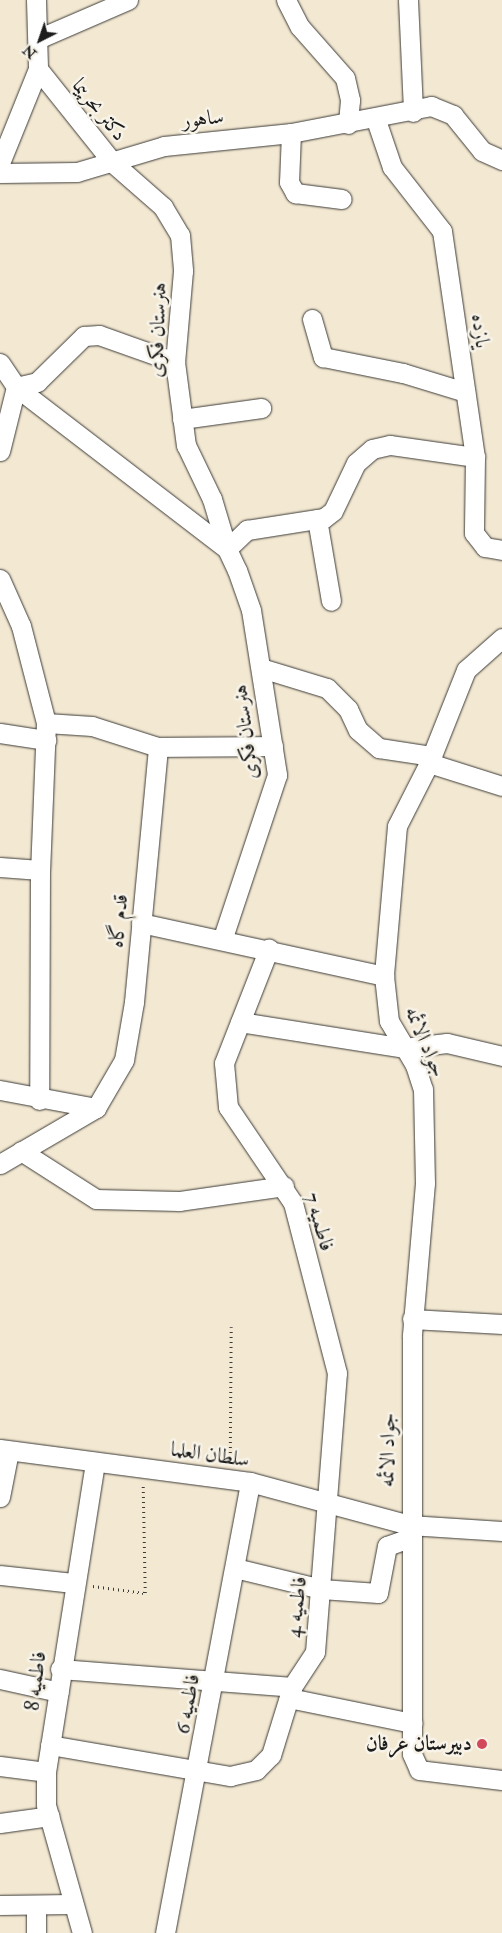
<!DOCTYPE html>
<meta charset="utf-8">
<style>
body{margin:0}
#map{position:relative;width:502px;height:1933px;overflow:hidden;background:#f3e8d2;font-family:"IM FELL Double Pica",Amiri,serif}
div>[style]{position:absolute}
.path>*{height:2.5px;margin-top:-1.25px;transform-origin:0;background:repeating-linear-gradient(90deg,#3c3b37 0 1px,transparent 0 5px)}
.roads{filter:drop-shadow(0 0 1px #3c3b37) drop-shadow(0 0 1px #3c3b37)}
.minor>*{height:19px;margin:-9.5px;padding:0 9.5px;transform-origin:9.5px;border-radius:9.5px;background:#fff}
.dots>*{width:14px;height:14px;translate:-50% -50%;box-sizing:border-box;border:2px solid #f7f3e8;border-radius:50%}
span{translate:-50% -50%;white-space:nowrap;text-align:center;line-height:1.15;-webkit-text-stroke:5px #f7f3e8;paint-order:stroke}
.street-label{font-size:21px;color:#1c1c1c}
.poi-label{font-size:21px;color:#1c1c1c;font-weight:700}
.right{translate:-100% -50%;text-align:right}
.north{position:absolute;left:15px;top:15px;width:50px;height:50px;-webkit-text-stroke:4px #f7f3e8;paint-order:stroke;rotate:221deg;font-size:14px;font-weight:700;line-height:20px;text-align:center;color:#1c1c1c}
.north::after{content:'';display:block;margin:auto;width:18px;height:22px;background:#1c1c1c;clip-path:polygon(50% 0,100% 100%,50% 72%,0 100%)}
</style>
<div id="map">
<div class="path">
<i style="left:230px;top:1463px;width:136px;rotate:-89.6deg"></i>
<i style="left:93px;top:1586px;width:52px;rotate:7.7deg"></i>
<i style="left:145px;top:1593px;width:108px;rotate:-91.1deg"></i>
</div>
<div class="roads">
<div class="minor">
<i style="left:36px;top:0;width:69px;rotate:88.3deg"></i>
<i style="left:38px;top:69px;width:120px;rotate:51.4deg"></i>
<i style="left:113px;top:163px;width:67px;rotate:41.3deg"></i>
<i style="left:163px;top:207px;width:33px;rotate:59deg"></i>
<i style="left:180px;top:235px;width:36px;rotate:85deg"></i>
<i style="left:183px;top:271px;width:91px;rotate:95deg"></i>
<i style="left:175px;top:362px;width:84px;rotate:82.5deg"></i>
<i style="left:186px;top:445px;width:60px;rotate:64.3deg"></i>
<i style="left:212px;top:499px;width:52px;rotate:73.3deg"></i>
<i style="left:286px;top:0;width:30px;rotate:63deg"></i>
<i style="left:300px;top:27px;width:68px;rotate:48.6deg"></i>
<i style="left:345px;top:78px;width:23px;rotate:77deg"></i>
<i style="left:350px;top:100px;width:24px;rotate:95deg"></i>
<i style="left:408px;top:0;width:112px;rotate:87.4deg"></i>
<i style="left:40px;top:38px;width:96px;rotate:-23.4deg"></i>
<i style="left:376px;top:120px;width:50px;rotate:71.2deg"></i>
<i style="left:392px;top:167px;width:81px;rotate:52deg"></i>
<i style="left:442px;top:231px;width:228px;rotate:81.7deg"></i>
<i style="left:475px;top:457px;width:76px;rotate:90.8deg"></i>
<i style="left:474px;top:533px;width:18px;rotate:52deg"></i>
<i style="left:485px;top:547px;width:17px;rotate:10deg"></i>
<i style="left:291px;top:133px;width:49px;rotate:92.3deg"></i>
<i style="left:289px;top:182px;width:13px;rotate:61deg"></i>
<i style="left:295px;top:193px;width:47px;rotate:7.3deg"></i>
<i style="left:0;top:163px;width:101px;rotate:-68deg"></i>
<i style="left:0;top:173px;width:77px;rotate:-0.7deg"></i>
<i style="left:77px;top:172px;width:91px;rotate:-16.6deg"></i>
<i style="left:164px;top:146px;width:128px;rotate:-5.8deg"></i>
<i style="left:291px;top:133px;width:143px;rotate:-10.9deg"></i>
<i style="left:431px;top:106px;width:24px;rotate:22deg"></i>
<i style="left:453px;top:115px;width:46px;rotate:51.1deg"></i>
<i style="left:482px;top:151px;width:22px;rotate:24deg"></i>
<i style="left:312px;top:319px;width:40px;rotate:74deg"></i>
<i style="left:323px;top:357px;width:82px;rotate:11.3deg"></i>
<i style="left:403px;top:373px;width:65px;rotate:17deg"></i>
<i style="left:0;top:363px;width:29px;rotate:56deg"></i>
<i style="left:16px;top:387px;width:266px;rotate:37.5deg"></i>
<i style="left:227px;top:549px;width:23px;rotate:65deg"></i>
<i style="left:237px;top:570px;width:42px;rotate:70.7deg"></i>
<i style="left:251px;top:610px;width:167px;rotate:81deg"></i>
<i style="left:277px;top:775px;width:171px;rotate:108.4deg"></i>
<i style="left:182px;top:419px;width:80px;rotate:-7.9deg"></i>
<i style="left:0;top:451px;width:66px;rotate:-76deg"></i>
<i style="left:16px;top:387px;width:22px;rotate:-13deg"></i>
<i style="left:37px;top:382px;width:66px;rotate:-44.4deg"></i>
<i style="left:84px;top:336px;width:15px;rotate:-4deg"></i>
<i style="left:99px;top:335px;width:81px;rotate:19.6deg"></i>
<i style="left:317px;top:519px;width:83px;rotate:80.3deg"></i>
<i style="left:227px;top:549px;width:28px;rotate:-44deg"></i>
<i style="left:247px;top:530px;width:78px;rotate:-8.9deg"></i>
<i style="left:324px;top:518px;width:11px;rotate:-38deg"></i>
<i style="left:333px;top:511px;width:53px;rotate:-64.4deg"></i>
<i style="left:356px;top:463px;width:21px;rotate:-41deg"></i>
<i style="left:372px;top:449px;width:18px;rotate:-13deg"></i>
<i style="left:390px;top:445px;width:86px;rotate:8deg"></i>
<i style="left:0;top:579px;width:51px;rotate:65.9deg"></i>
<i style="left:21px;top:626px;width:100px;rotate:75.5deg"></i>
<i style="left:46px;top:723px;width:147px;rotate:92.3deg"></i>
<i style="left:40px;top:870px;width:230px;rotate:90.2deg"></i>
<i style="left:502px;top:638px;width:48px;rotate:138.4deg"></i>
<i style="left:466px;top:670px;width:100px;rotate:111.7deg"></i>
<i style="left:429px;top:763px;width:71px;rotate:116.9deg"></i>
<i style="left:397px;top:826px;width:151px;rotate:95deg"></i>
<i style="left:384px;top:976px;width:45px;rotate:83.7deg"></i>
<i style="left:389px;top:1021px;width:51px;rotate:59.4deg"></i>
<i style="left:415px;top:1065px;width:25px;rotate:72deg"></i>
<i style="left:423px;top:1089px;width:94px;rotate:88.8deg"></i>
<i style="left:425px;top:1183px;width:154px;rotate:94.9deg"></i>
<i style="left:412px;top:1336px;width:418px;rotate:90deg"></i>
<i style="left:412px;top:1754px;width:17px;rotate:66deg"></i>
<i style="left:419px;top:1770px;width:84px;rotate:6.9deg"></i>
<i style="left:261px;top:668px;width:69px;rotate:16.9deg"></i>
<i style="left:327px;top:688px;width:30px;rotate:45deg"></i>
<i style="left:348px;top:709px;width:23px;rotate:65deg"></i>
<i style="left:358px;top:730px;width:28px;rotate:41deg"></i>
<i style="left:379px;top:748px;width:54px;rotate:8.6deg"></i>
<i style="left:46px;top:723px;width:46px;rotate:3.7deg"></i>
<i style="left:92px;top:726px;width:69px;rotate:17.7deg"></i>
<i style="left:0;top:733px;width:47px;rotate:8.7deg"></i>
<i style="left:429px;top:763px;width:77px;rotate:17.5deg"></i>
<i style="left:0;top:867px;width:40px;rotate:4.3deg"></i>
<i style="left:141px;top:923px;width:249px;rotate:12.3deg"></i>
<i style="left:240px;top:1022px;width:166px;rotate:9deg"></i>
<i style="left:404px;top:1048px;width:43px;rotate:-6.6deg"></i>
<i style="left:447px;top:1043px;width:57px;rotate:13.3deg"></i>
<i style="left:0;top:1090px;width:98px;rotate:10.6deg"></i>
<i style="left:96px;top:1108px;width:56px;rotate:-59.7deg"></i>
<i style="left:124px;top:1060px;width:59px;rotate:-80.2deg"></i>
<i style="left:134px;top:1002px;width:256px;rotate:-84.6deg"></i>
<i style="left:158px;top:747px;width:115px;rotate:-0.5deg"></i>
<i style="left:21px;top:1151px;width:89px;rotate:32.6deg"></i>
<i style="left:96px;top:1199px;width:83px;rotate:1.4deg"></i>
<i style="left:179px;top:1201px;width:106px;rotate:-8.1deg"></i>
<i style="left:0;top:1164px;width:111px;rotate:-30.3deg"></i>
<i style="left:412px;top:1319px;width:90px;rotate:3.2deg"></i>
<i style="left:0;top:1449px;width:252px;rotate:7.5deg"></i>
<i style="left:250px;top:1482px;width:165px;rotate:15.1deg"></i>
<i style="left:409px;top:1525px;width:93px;rotate:3.7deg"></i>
<i style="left:0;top:1497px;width:47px;rotate:-78.9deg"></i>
<i style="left:235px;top:1568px;width:89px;rotate:13.7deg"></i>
<i style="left:321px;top:1589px;width:57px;rotate:4deg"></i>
<i style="left:378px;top:1593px;width:48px;rotate:-79.2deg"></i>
<i style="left:387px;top:1546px;width:23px;rotate:-20deg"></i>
<i style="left:0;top:1575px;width:73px;rotate:6.3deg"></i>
<i style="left:60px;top:1669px;width:233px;rotate:4.4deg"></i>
<i style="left:292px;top:1687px;width:42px;rotate:-56.7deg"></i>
<i style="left:315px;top:1652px;width:280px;rotate:-85.5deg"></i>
<i style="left:337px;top:1373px;width:176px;rotate:-104.5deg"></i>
<i style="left:293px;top:1203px;width:116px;rotate:-124.1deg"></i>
<i style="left:228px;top:1107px;width:44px;rotate:-95.2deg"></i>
<i style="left:224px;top:1063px;width:123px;rotate:-68.6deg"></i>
<i style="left:0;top:1679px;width:60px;rotate:12.4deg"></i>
<i style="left:289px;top:1698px;width:126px;rotate:11.5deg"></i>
<i style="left:50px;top:1745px;width:183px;rotate:9.8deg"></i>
<i style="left:230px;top:1776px;width:27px;rotate:-13deg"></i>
<i style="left:256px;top:1770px;width:21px;rotate:-45deg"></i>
<i style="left:271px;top:1755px;width:71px;rotate:-72.8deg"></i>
<i style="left:0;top:1766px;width:46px;rotate:7.4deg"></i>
<i style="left:0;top:1823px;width:50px;rotate:-8deg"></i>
<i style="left:0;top:1905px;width:71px;rotate:-0.8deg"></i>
<i style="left:36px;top:1933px;width:26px;rotate:-90deg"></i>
<i style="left:82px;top:1933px;width:133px;rotate:-105.7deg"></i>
<i style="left:46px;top:1805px;width:33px;rotate:-90deg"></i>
<i style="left:46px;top:1772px;width:314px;rotate:-81deg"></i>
<i style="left:165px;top:1933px;width:459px;rotate:-79.3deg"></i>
</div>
</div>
<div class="dots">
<i style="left:482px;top:1744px;background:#d1495b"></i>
</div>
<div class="street-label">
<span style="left:99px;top:110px;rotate:51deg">دکتر بحرپیما</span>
<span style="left:203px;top:119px;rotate:-6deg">ساهور</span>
<span style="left:158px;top:330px;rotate:-88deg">هنرستان فکری</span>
<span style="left:480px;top:331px;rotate:82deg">یازده</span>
<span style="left:246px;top:732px;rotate:-97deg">هنرستان فکری</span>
<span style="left:119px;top:921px;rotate:-85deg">قدم گاه</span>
<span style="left:425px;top:1042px;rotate:67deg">جواد الائمه</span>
<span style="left:319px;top:1222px;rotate:74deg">فاطمیه 7</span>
<span style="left:388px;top:1450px;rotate:-89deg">جواد الائمه</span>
<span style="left:210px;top:1455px;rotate:8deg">سلطان العلما</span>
<span style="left:297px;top:1607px;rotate:-84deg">فاطمیه 4</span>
<span style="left:36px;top:1681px;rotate:-83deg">فاطمیه 8</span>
<span style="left:188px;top:1704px;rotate:-80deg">فاطمیه 6</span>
</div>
<div class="poi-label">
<span class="right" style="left:472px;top:1744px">دبیرستان عرفان</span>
</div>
<div class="north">N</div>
</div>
